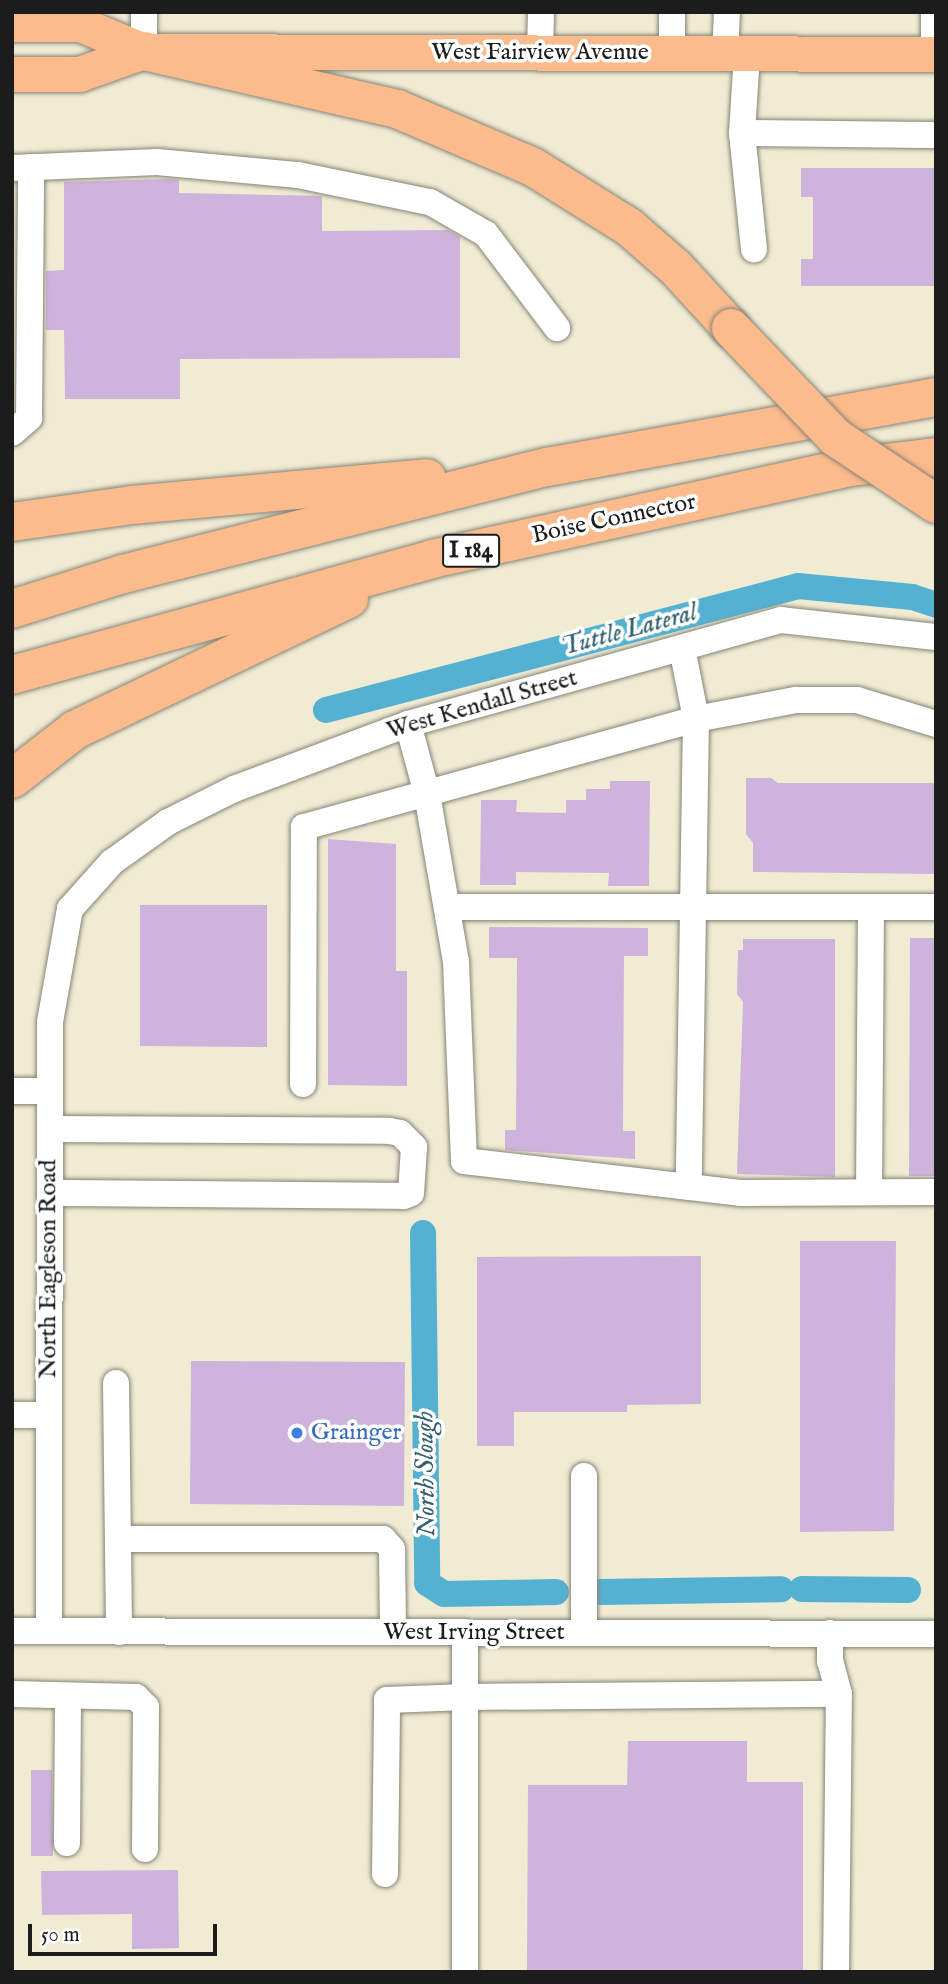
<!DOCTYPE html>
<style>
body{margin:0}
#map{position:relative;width:948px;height:1984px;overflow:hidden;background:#f0ebd3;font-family:"IM FELL English",serif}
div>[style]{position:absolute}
.canal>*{height:26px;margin:-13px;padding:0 13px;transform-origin:13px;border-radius:13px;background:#54b1d2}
.building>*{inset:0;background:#ceb4dc}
.roads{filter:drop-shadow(0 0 2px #868478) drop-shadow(0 0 2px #868478)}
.minor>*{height:26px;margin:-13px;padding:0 13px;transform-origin:13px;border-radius:13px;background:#fff}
.major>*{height:35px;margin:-17.5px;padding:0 17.5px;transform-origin:17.5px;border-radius:17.5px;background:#fbbb8c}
.highway>*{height:38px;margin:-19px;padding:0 19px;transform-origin:19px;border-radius:19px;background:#fbbb8c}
.bridges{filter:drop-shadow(0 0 2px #868478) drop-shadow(0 0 2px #868478)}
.highway-bridge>*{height:38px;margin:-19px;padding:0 19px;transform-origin:19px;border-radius:19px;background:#fbbb8c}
.dots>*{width:19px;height:19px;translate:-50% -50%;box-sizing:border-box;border:4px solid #fff;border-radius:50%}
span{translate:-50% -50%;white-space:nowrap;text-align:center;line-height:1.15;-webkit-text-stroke:7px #fff;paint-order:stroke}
.shield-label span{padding:2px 5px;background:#fff;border:2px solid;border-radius:5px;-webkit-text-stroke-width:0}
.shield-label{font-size:23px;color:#1c1c1c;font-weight:700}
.street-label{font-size:24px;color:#1c1c1c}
.shop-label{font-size:24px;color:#366cbe}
.left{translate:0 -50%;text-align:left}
.water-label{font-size:26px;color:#355f6e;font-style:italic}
.frame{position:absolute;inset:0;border:14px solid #1c1c1c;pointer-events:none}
.scale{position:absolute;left:28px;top:1924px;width:189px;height:32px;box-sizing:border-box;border:4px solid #1c1c1c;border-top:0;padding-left:9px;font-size:21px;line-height:24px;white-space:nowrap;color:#1c1c1c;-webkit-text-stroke:5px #fff;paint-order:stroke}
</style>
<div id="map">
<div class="canal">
<i style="left:326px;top:710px;width:488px;rotate:-14.7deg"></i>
<i style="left:798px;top:586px;width:115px;rotate:5.5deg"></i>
<i style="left:912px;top:597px;width:25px;rotate:18deg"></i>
<i style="left:423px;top:1233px;width:350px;rotate:89.3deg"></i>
<i style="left:427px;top:1583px;width:20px;rotate:33deg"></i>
<i style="left:444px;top:1594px;width:112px;rotate:-1deg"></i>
<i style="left:802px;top:1589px;width:106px;rotate:0.5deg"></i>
<i style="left:600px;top:1592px;width:181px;rotate:-0.9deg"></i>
</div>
<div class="building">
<i style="clip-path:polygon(801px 168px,936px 168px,936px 286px,801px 286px,801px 259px,813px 259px,813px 197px,801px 197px)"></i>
<i style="clip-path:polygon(168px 179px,179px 180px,179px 193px,322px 196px,322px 231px,448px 230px,460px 237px,460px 358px,180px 359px,180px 399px,65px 399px,64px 330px,46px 330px,46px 271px,64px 270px,64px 182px)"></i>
<i style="clip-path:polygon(746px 778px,771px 778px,778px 783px,936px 783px,936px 874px,753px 872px,753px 843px,746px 834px)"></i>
<i style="clip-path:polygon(610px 781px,650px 781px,649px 886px,608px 886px,609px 873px,516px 872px,516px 885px,480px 885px,481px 800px,517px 800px,516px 812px,566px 813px,566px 800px,586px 800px,586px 789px,610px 789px)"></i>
<i style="clip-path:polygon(328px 839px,396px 844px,396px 971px,407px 971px,407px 1086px,328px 1085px)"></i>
<i style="clip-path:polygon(140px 905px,267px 905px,267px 1047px,140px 1046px)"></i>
<i style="clip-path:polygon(489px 927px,648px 928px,648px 956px,624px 956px,623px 1131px,635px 1131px,635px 1159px,505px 1150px,505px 1130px,516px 1130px,517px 958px,489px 958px)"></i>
<i style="clip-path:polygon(910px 938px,936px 938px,936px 1176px,909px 1176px)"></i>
<i style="clip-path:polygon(743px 939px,835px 939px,835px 1177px,737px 1174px,743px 1002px,737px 994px,738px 950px,743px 950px)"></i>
<i style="clip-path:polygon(800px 1241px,896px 1241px,894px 1531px,800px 1532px)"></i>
<i style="clip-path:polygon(701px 1256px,701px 1404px,627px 1405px,627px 1412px,514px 1412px,514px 1446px,477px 1446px,477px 1257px)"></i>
<i style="clip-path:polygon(191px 1361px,405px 1362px,404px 1506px,190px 1504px)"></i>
<i style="clip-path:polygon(628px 1741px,747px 1741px,747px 1782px,803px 1782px,803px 1972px,527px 1972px,528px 1785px,627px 1785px)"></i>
<i style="clip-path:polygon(31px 1770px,52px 1770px,53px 1856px,31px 1856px)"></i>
<i style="clip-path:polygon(178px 1870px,179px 1948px,132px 1949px,132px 1914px,42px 1915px,41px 1871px)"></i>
</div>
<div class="roads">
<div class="minor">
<i style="left:934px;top:12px;width:42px;rotate:90deg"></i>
<i style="left:144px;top:51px;width:39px;rotate:-90deg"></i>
<i style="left:540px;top:53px;width:41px;rotate:-88.6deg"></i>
<i style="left:672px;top:54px;width:42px;rotate:-90deg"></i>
<i style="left:725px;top:54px;width:42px;rotate:-87.3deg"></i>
<i style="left:747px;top:54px;width:79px;rotate:93.6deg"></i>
<i style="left:742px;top:133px;width:194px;rotate:0.6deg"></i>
<i style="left:742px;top:133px;width:117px;rotate:84.1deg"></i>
<i style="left:12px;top:168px;width:145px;rotate:-2.4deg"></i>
<i style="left:157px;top:162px;width:142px;rotate:5.3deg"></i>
<i style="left:298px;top:175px;width:135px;rotate:11.6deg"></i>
<i style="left:430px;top:202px;width:64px;rotate:29.7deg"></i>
<i style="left:486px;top:234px;width:118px;rotate:52.9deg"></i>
<i style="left:12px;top:433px;width:23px;rotate:-41deg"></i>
<i style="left:29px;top:418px;width:251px;rotate:-89.5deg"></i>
<i style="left:682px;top:648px;width:72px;rotate:78.8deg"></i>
<i style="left:696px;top:719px;width:468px;rotate:90.9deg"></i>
<i style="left:408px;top:724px;width:73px;rotate:74.8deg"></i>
<i style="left:427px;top:794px;width:170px;rotate:80.2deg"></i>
<i style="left:456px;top:962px;width:199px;rotate:87.7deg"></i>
<i style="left:464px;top:1161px;width:278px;rotate:6.6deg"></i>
<i style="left:740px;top:1193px;width:196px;rotate:-0.3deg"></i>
<i style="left:447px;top:907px;width:489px"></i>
<i style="left:303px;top:1084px;width:257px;rotate:-89.8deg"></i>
<i style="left:304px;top:827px;width:407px;rotate:-15.4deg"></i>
<i style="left:696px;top:719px;width:102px;rotate:-10.8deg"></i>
<i style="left:796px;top:700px;width:61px"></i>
<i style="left:857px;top:700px;width:83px;rotate:16.9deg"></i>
<i style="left:12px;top:1091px;width:38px"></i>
<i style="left:50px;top:1129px;width:339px;rotate:0.3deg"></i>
<i style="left:389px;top:1131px;width:11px;rotate:10deg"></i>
<i style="left:400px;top:1133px;width:20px;rotate:45deg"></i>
<i style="left:414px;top:1147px;width:46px;rotate:93.7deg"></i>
<i style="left:411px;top:1193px;width:8px;rotate:157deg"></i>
<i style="left:404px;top:1196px;width:354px;rotate:-179.5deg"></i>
<i style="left:869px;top:1192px;width:285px;rotate:-89.6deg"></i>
<i style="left:116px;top:1383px;width:249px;rotate:89.3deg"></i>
<i style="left:12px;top:1415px;width:37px"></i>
<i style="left:584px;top:1476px;width:157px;rotate:90deg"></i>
<i style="left:118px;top:1539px;width:265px"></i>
<i style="left:383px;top:1539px;width:13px;rotate:48deg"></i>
<i style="left:392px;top:1549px;width:83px;rotate:89.3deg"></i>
<i style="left:12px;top:1631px;width:924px;rotate:0.19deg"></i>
<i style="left:49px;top:1631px;width:609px;rotate:-89.91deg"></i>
<i style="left:50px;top:1022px;width:115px;rotate:-80deg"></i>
<i style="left:70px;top:909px;width:63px;rotate:-48.2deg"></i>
<i style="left:112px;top:862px;width:69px;rotate:-35.5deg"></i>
<i style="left:168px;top:822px;width:74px;rotate:-26.6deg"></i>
<i style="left:234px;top:789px;width:186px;rotate:-20.5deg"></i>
<i style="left:408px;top:724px;width:387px;rotate:-15.6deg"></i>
<i style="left:781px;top:620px;width:156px;rotate:6.3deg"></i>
<i style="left:465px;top:1632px;width:65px;rotate:90deg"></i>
<i style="left:465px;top:1697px;width:374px;rotate:-0.5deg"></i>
<i style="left:839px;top:1694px;width:34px;rotate:-105deg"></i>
<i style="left:830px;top:1661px;width:28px;rotate:-90deg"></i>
<i style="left:12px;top:1694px;width:124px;rotate:1.4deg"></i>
<i style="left:136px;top:1697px;width:14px;rotate:45deg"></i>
<i style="left:146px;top:1707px;width:142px;rotate:90.4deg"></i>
<i style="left:67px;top:1843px;width:147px;rotate:-89.6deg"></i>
<i style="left:385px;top:1874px;width:174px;rotate:-89.3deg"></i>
<i style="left:387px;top:1700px;width:78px;rotate:-2.2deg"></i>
<i style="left:465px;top:1697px;width:275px;rotate:90deg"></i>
<i style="left:836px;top:1972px;width:278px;rotate:-89.4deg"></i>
</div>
<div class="major">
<i style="left:12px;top:24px;width:68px"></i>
<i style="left:80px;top:24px;width:69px;rotate:22.9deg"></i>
<i style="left:12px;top:74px;width:67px"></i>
<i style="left:79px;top:74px;width:69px;rotate:-19.5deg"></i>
<i style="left:144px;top:51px;width:792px;rotate:0.22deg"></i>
</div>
<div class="highway">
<i style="left:144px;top:51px;width:260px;rotate:12.9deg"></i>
<i style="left:397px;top:109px;width:148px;rotate:23.1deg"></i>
<i style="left:533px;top:167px;width:113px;rotate:32deg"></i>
<i style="left:629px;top:227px;width:62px;rotate:41.1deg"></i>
<i style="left:676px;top:268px;width:81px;rotate:47.5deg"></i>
<i style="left:12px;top:522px;width:121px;rotate:-8.1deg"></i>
<i style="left:132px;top:505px;width:296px;rotate:-5.2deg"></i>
<i style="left:12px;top:609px;width:116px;rotate:-17.5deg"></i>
<i style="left:123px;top:574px;width:437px;rotate:-14.2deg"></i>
<i style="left:547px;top:467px;width:395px;rotate:-10.2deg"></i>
<i style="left:12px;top:675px;width:436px;rotate:-15.4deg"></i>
<i style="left:432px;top:559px;width:429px;rotate:-12.4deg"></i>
<i style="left:851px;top:467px;width:86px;rotate:-6.7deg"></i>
<i style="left:12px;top:779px;width:80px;rotate:-37.9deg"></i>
<i style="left:75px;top:730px;width:304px;rotate:-25.6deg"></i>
</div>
</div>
<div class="bridges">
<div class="highway-bridge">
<i style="left:731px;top:328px;width:151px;rotate:46.3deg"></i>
<i style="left:835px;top:437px;width:121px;rotate:33.6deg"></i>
</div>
</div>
<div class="dots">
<i style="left:297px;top:1433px;background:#3f7fe0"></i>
</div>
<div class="shield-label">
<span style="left:471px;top:551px">I 184</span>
</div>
<div class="street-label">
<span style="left:540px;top:53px">West Fairview Avenue</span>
<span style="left:614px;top:519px;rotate:-12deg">Boise Connector</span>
<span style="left:482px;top:705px;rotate:-16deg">West Kendall Street</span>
<span style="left:49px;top:1269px;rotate:-90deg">North Eagleson Road</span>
<span style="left:474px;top:1633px">West Irving Street</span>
</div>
<div class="shop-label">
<span class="left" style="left:311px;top:1433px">Grainger</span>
</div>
<div class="water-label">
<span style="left:629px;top:630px;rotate:-15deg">Tuttle Lateral</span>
<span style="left:426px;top:1474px;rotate:-91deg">North Slough</span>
</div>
<div class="frame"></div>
<div class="scale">50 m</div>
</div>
